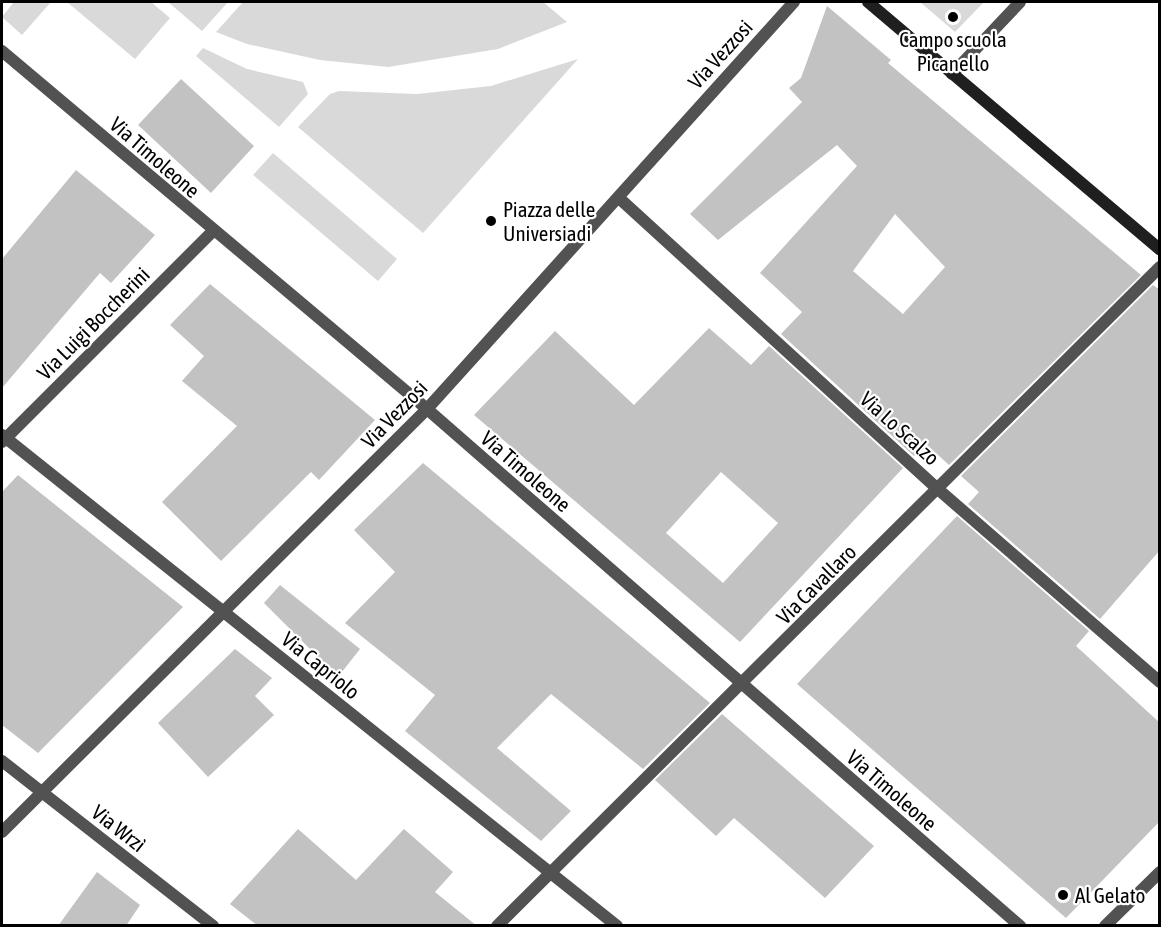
<!DOCTYPE html>
<meta charset="utf-8">
<style>
body{margin:0}
#map{position:relative;width:1161px;height:927px;overflow:hidden;background:#fff;font-family:"Asap Condensed",sans-serif}
div>[style]{position:absolute}
.green>*{inset:0;background:#d9d9d9}
.building>*{inset:0;background:#c2c2c2}
.minor>*{height:12px;margin:-6px;padding:0 6px;transform-origin:6px;border-radius:6px;background:#525252}
.tertiary>*{height:12px;margin:-6px;padding:0 6px;transform-origin:6px;border-radius:6px;background:#525252}
.secondary>*{height:12px;margin:-6px;padding:0 6px;transform-origin:6px;border-radius:6px;background:#1f1f1f}
.dots>*{width:16px;height:16px;translate:-50% -50%;box-sizing:border-box;border:3px solid #fff;border-radius:50%}
span{translate:-50% -50%;white-space:nowrap;text-align:center;line-height:1.15;-webkit-text-stroke:4.5px #fff;paint-order:stroke}
.poi-label{font-size:21px;color:#000}
.left{translate:0 -50%;text-align:left}
.street-label{font-size:21px;color:#000}
.frame{position:absolute;inset:0;border:3px solid #000;pointer-events:none}
</style>
<div id="map">
<div class="green">
<i style="clip-path:polygon(14px 2px,51px 2px,22px 35px,2px 17px)"></i>
<i style="clip-path:polygon(67px 2px,151px 2px,170px 18px,135px 59px)"></i>
<i style="clip-path:polygon(168px 2px,228px 2px,202px 31px)"></i>
<i style="clip-path:polygon(243px 2px,543px 2px,567px 22px,498px 49px,388px 67px,320px 60px,247px 44px,216px 32px)"></i>
<i style="clip-path:polygon(920px 2px,984px 2px,955px 32px)"></i>
<i style="clip-path:polygon(203px 48px,247px 69px,303px 82px,308px 94px,279px 127px,196px 56px)"></i>
<i style="clip-path:polygon(578px 59px,423px 233px,298px 127px,330px 94px,339px 91px,417px 94px,491px 86px)"></i>
<i style="clip-path:polygon(273px 153px,397px 259px,378px 281px,253px 175px)"></i>
</div>
<div class="building">
<i style="clip-path:polygon(evenodd,827px 6px,891px 60px,888px 63px,1141px 275px,949px 465px,926px 444px,914px 456px,781px 334px,802px 312px,760px 273px,857px 166px,837px 145px,718px 240px,690px 214px,802px 102px,789px 88px,801px 78px,827px 6px,895px 214px,945px 267px,903px 314px,853px 271px,895px 214px)"></i>
<i style="clip-path:polygon(181px 79px,254px 146px,211px 193px,138px 125px)"></i>
<i style="clip-path:polygon(76px 170px,155px 235px,111px 283px,100px 273px,2px 388px,2px 259px)"></i>
<i style="clip-path:polygon(210px 284px,375px 420px,319px 480px,311px 472px,221px 561px,162px 502px,237px 426px,182px 381px,204px 356px,170px 325px)"></i>
<i style="clip-path:polygon(1153px 285px,1160px 290px,1160px 550px,1100px 619px,968px 504px,979px 492px,961px 476px)"></i>
<i style="clip-path:polygon(evenodd,709px 328px,751px 365px,769px 346px,903px 468px,740px 642px,474px 415px,555px 331px,634px 405px,709px 328px,721px 472px,778px 523px,723px 583px,666px 533px,721px 472px)"></i>
<i style="clip-path:polygon(423px 463px,710px 703px,643px 769px,551px 694px,497px 748px,571px 811px,541px 841px,405px 731px,435px 695px,345px 623px,395px 572px,354px 530px)"></i>
<i style="clip-path:polygon(18px 475px,183px 607px,38px 753px,2px 725px,2px 492px)"></i>
<i style="clip-path:polygon(957px 516px,1089px 631px,1076px 646px,1160px 723px,1160px 821px,1066px 918px,797px 684px)"></i>
<i style="clip-path:polygon(280px 585px,360px 649px,338px 677px,264px 603px)"></i>
<i style="clip-path:polygon(235px 649px,272px 678px,255px 696px,274px 715px,208px 777px,158px 723px)"></i>
<i style="clip-path:polygon(722px 714px,874px 846px,825px 898px,734px 818px,716px 836px,655px 780px)"></i>
<i style="clip-path:polygon(298px 829px,356px 880px,404px 829px,453px 872px,435px 892px,477px 926px,258px 926px,230px 904px)"></i>
<i style="clip-path:polygon(97px 872px,140px 905px,126px 926px,58px 926px)"></i>
</div>
<div class="minor">
<i style="left:2px;top:51px;width:556px;rotate:40.11deg"></i>
<i style="left:619px;top:198px;width:433px;rotate:42.4deg"></i>
<i style="left:939px;top:490px;width:293px;rotate:41deg"></i>
<i style="left:2px;top:435px;width:787px;rotate:38.6deg"></i>
<i style="left:2px;top:442px;width:297px;rotate:-45deg"></i>
<i style="left:2px;top:761px;width:268px;rotate:38deg"></i>
<i style="left:497px;top:926px;width:935px;rotate:-44.83deg"></i>
<i style="left:1105px;top:926px;width:77px;rotate:-44.5deg"></i>
</div>
<div class="tertiary">
<i style="left:952px;top:74px;width:99px;rotate:-46.6deg"></i>
<i style="left:427px;top:409px;width:787px;rotate:41.08deg"></i>
<i style="left:2px;top:832px;width:600px;rotate:-44.86deg"></i>
<i style="left:427px;top:409px;width:548px;rotate:-47.96deg"></i>
</div>
<div class="secondary">
<i style="left:868px;top:2px;width:383px;rotate:40.3deg"></i>
</div>
<div class="dots">
<i style="left:953px;top:17px;background:#000"></i>
<i style="left:491px;top:221px;background:#000"></i>
<i style="left:1063px;top:895px;background:#000"></i>
</div>
<div class="poi-label">
<span style="left:953px;top:51px">Campo scuola<br>Picanello</span>
<span class="left" style="left:503px;top:221px">Piazza delle<br>Universiadi</span>
<span class="left" style="left:1075px;top:895px">Al Gelato</span>
</div>
<div class="street-label">
<span style="left:720px;top:54px;rotate:-48deg">Via Vezzosi</span>
<span style="left:155px;top:157px;rotate:41deg">Via Timoleone</span>
<span style="left:93px;top:323px;rotate:-45deg">Via Luigi Boccherini</span>
<span style="left:394px;top:414px;rotate:-46deg">Via Vezzosi</span>
<span style="left:900px;top:428px;rotate:42deg">Via Lo Scalzo</span>
<span style="left:526px;top:471px;rotate:41deg">Via Timoleone</span>
<span style="left:816px;top:584px;rotate:-45deg">Via Cavallaro</span>
<span style="left:321px;top:665px;rotate:39deg">Via Capriolo</span>
<span style="left:892px;top:790px;rotate:41deg">Via Timoleone</span>
<span style="left:119px;top:828px;rotate:38deg">Via Wrzì</span>
</div>
<div class="frame"></div>
</div>
